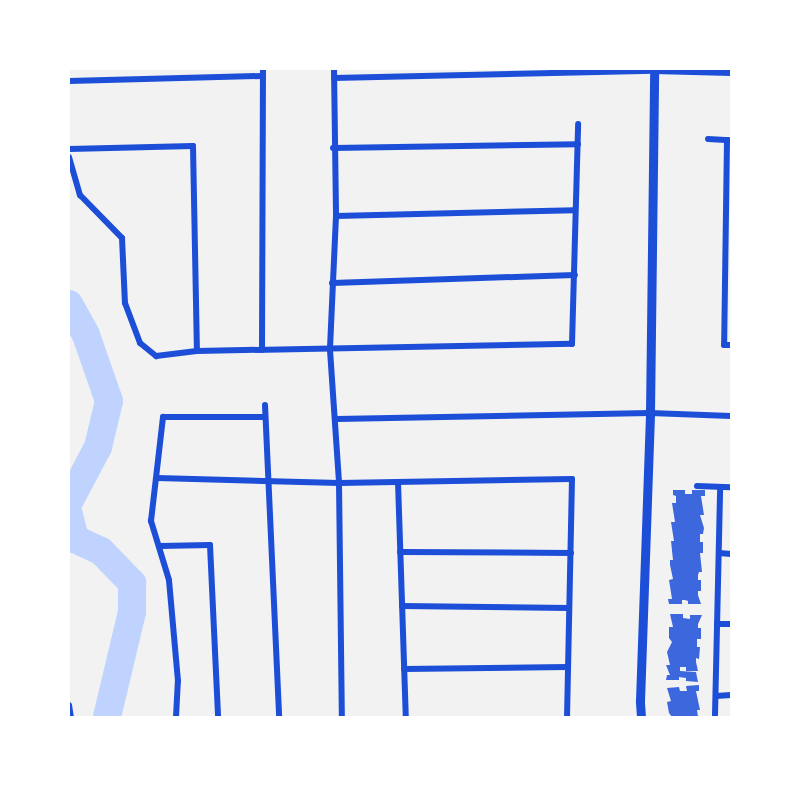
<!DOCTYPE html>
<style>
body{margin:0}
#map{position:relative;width:800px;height:786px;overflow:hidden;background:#f2f2f2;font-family:"Libre Baskerville",serif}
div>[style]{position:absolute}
.river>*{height:28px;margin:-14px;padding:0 14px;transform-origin:14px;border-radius:14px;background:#bfd3fe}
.building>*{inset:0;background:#3d67dc}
.minor>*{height:6px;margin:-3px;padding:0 3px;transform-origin:3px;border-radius:3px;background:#1d4ed8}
.tertiary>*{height:9px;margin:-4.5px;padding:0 4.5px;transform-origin:4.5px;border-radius:4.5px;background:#1d4ed8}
span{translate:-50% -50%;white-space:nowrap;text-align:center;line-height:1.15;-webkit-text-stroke:4.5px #fff;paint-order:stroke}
.frame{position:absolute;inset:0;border:70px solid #fff;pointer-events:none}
</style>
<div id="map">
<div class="river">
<i style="left:69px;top:304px;width:35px;rotate:61deg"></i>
<i style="left:86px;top:335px;width:70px;rotate:70.8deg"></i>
<i style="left:109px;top:401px;width:47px;rotate:103.4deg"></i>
<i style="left:98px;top:447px;width:62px;rotate:117.8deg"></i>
<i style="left:69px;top:515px;width:25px;rotate:76deg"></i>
<i style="left:75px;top:539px;width:29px;rotate:25deg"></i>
<i style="left:101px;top:551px;width:45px;rotate:45.9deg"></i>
<i style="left:132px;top:583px;width:29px;rotate:90deg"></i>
<i style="left:132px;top:612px;width:108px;rotate:103.4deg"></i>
</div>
<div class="building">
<i style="clip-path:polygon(673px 490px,685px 490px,685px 494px,692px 494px,692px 490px,705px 490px,705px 496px,701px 496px,704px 515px,700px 515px,704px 528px,703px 534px,700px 534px,700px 542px,703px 542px,703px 553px,700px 553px,702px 572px,699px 572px,698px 575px,698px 580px,701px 580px,701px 591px,698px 591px,698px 595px,701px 604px,688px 604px,688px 601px,685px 600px,682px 600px,682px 604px,669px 604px,668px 599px,672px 599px,669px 580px,673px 579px,670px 565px,670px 560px,673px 560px,671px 541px,674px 541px,671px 522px,675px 522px,672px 503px,676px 503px,676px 496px,673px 495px)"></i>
<i style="clip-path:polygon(670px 614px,683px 614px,683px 618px,690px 619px,690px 615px,702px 615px,698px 624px,698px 628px,701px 628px,701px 639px,697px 639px,697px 647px,700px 647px,699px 659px,696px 658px,696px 662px,698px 671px,686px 671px,686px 667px,680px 667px,680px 671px,696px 672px,698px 682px,686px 681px,686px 678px,679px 677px,679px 680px,666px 680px,667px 675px,670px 675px,666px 665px,670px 665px,667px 652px,672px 642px,669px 638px,669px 627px,673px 627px)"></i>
<i style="clip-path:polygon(699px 685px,699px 691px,696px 691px,700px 710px,697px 710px,698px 717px,672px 717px,669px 713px,667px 702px,671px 701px,667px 688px,679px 687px,680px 691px,687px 691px,686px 686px)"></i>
</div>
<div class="minor">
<i style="left:334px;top:69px;width:147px;rotate:89.2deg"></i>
<i style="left:336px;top:216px;width:134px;rotate:92.6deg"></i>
<i style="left:330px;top:350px;width:133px;rotate:86.1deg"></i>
<i style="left:339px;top:483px;width:234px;rotate:89.3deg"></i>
<i style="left:334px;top:78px;width:320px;rotate:-1.3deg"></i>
<i style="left:654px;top:71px;width:77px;rotate:1.5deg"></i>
<i style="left:69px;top:81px;width:194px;rotate:-1.5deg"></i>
<i style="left:708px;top:139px;width:22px;rotate:3deg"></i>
<i style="left:727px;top:140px;width:205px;rotate:90.8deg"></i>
<i style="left:724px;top:345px;width:7px"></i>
<i style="left:333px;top:148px;width:245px;rotate:-0.9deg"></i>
<i style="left:69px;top:149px;width:124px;rotate:-1.4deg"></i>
<i style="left:193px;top:146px;width:205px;rotate:88.9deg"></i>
<i style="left:69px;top:157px;width:40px;rotate:74deg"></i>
<i style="left:80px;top:195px;width:60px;rotate:45.7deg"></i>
<i style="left:122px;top:238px;width:65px;rotate:87.4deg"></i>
<i style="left:125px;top:303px;width:43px;rotate:69.4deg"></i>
<i style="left:140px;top:343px;width:21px;rotate:39deg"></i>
<i style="left:156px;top:356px;width:41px;rotate:-7deg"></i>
<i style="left:197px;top:351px;width:375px;rotate:-1.1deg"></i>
<i style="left:572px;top:344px;width:220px;rotate:-88.4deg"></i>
<i style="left:336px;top:216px;width:239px;rotate:-1.4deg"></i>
<i style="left:332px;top:283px;width:243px;rotate:-1.9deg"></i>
<i style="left:262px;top:350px;width:281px;rotate:-89.8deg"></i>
<i style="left:265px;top:405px;width:312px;rotate:87.4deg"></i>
<i style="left:337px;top:419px;width:313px;rotate:-1.1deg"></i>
<i style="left:650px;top:413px;width:81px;rotate:2.1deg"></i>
<i style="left:157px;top:478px;width:182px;rotate:1.6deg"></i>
<i style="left:339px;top:483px;width:233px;rotate:-1deg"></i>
<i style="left:572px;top:479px;width:238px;rotate:91.2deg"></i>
<i style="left:398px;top:482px;width:235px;rotate:88.1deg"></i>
<i style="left:697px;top:486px;width:34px;rotate:2deg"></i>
<i style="left:160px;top:546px;width:50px;rotate:-1.1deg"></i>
<i style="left:210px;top:545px;width:172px;rotate:87.3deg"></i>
<i style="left:400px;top:552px;width:171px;rotate:0.3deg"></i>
<i style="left:719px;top:553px;width:12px;rotate:5deg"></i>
<i style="left:402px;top:606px;width:167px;rotate:0.7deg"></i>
<i style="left:717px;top:624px;width:14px"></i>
<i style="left:404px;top:669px;width:164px;rotate:-0.7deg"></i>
<i style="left:716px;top:696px;width:15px;rotate:-4deg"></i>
<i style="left:69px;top:705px;width:12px;rotate:81deg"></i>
<i style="left:715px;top:715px;width:228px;rotate:-88.7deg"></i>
<i style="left:176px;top:717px;width:36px;rotate:-87deg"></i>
<i style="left:178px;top:681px;width:101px;rotate:-95.1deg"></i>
<i style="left:169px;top:580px;width:62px;rotate:-107deg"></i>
<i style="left:151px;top:521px;width:105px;rotate:-83.4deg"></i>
<i style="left:163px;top:417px;width:102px"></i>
</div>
<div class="tertiary">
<i style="left:641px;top:717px;width:16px;rotate:-94deg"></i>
<i style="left:640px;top:701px;width:288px;rotate:-88deg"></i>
<i style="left:650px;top:413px;width:344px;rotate:-89.3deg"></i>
</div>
<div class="frame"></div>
</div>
